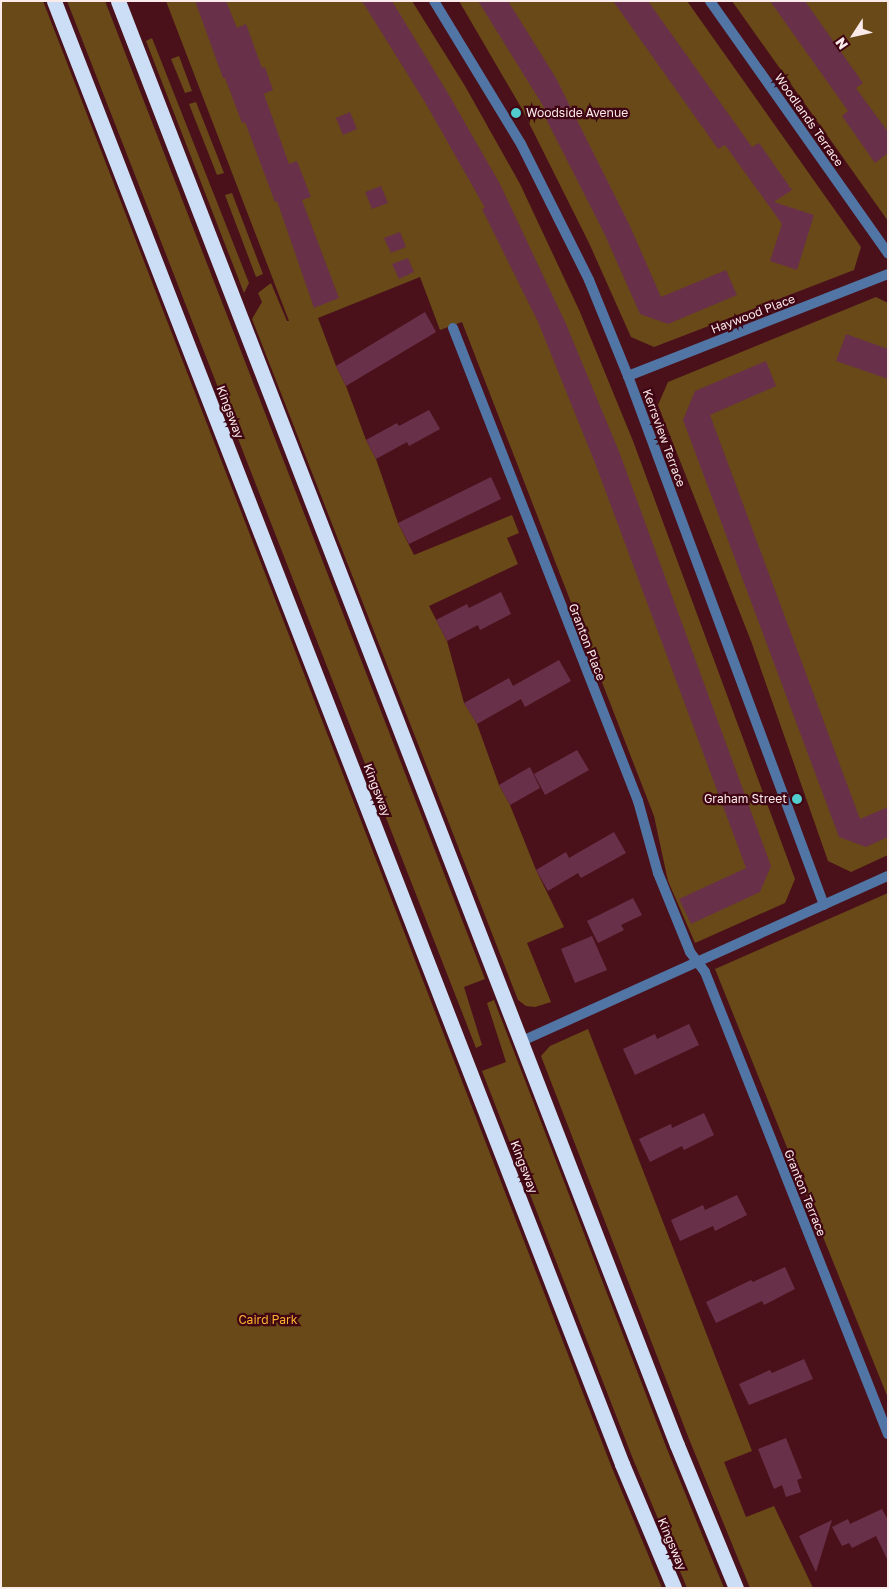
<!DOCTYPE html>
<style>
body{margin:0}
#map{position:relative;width:889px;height:1589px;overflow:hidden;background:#4b111b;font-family:"Golos Text",sans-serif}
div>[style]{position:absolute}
.green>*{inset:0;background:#684917}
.building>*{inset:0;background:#693149}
.street>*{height:10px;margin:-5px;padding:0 5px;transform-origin:5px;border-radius:5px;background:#5175a4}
.highway>*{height:15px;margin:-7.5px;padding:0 7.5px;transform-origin:7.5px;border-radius:7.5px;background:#ccdef5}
.dots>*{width:14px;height:14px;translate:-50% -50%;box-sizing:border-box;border:2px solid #3f0512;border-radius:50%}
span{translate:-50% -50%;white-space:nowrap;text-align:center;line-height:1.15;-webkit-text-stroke:4.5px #3f0512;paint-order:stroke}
.poi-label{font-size:12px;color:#faeaea}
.left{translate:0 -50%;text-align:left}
.right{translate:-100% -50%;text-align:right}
.street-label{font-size:12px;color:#faeaea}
.park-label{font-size:12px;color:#feb333}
.frame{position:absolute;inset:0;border:2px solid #faeaea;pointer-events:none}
.north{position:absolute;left:829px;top:10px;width:50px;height:50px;-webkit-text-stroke:4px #3f0512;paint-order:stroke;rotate:235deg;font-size:14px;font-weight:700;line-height:20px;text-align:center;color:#faeaea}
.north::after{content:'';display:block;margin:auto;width:18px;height:22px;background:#faeaea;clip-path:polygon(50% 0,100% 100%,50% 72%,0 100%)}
</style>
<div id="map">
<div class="green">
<i style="clip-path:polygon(1px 1px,43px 1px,612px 1468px,662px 1588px,1px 1588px)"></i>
<i style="clip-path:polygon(67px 1px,105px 1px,485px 979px,464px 987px,482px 1045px,476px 1048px)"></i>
<i style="clip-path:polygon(166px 1px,412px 1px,465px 86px,520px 184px,580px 312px,633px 441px,795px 879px,785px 903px,695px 943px,668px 881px,654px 816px,462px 322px,440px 330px,420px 277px,318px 318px,336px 366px,346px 386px,366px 440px,376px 459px,398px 523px,414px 555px,512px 515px,519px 533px,507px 538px,518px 564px,429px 606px,447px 641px,464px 703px,477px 724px,499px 785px,510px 805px,536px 870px,564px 927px,527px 943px,551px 1002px,535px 1007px,526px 1006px,518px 1000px,252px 319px,262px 302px,258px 293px,271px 283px,287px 321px,289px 321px)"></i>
<i style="clip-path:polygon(459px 1px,687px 1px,861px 247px,854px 270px,654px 347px,631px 337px,589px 243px,522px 109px)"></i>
<i style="clip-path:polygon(732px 1px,888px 1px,888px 221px)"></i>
<i style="clip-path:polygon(152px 38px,249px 283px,244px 293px,146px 41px)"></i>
<i style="clip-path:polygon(179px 56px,192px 91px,185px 93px,171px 59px)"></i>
<i style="clip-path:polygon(196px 102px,224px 173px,217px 175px,189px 104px)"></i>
<i style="clip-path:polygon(232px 193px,263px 274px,256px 277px,225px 195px)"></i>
<i style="clip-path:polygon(876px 297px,888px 303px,888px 855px,851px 872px,828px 861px,751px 641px,658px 405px,668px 382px)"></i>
<i style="clip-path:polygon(888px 893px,888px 1398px,715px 969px)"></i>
<i style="clip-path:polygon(494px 1000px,667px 1449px,724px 1588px,687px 1588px,633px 1459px,482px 1071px,506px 1062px,487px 1003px)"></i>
<i style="clip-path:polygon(588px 1029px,752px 1451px,724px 1462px,746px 1517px,774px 1506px,813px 1588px,750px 1588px,689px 1439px,541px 1056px,550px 1046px)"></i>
</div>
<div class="building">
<i style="clip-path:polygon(195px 1px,226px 1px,237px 28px,246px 24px,262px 68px,265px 67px,273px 90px,264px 94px,289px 164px,297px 161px,311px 197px,302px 200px,339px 298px,314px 308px,277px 201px,275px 202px,245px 122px,242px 123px,225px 78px,223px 78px)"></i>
<i style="clip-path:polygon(362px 1px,392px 1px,449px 95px,500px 184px,566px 324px,620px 454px,771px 866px,760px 892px,691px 924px,679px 899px,746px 868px,595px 463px,538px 322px,482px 209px,485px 208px,426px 104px)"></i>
<i style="clip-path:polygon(478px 1px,508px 1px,556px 78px,630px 226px,661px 297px,726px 270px,737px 295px,668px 324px,640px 314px,604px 233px,542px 111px,545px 109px)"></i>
<i style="clip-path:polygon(613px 1px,648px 1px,752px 147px,759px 143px,792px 190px,774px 202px,814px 215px,797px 270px,770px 261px,782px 224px,725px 145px,718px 149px)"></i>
<i style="clip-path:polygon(770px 1px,805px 1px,863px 83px,856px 88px,888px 132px,888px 153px,875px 163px,842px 116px,848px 111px)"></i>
<i style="clip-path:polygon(350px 112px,357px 129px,343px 135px,336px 118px)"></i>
<i style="clip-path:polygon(381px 186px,388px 203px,372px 209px,365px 192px)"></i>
<i style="clip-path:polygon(400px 232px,406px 247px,391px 253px,384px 238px)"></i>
<i style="clip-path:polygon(408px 258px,414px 272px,399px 279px,392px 264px)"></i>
<i style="clip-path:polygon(425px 312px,436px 332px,346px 386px,336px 366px)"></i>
<i style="clip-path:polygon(846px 334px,888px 349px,888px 379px,836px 361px)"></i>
<i style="clip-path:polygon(766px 361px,776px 386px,710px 415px,860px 819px,888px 807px,888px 837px,866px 847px,839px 837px,683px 420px,695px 391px)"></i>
<i style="clip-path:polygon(429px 410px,440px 429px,409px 446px,407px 442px,376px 459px,366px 440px,397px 423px,399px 426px)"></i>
<i style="clip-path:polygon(491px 477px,501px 499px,409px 544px,398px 523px)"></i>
<i style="clip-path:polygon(501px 592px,511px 614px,480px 630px,478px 625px,447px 641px,436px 620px,467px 604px,469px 608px)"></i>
<i style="clip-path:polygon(559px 660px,571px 681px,525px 707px,521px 699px,477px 724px,464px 703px,509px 678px,513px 686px)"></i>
<i style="clip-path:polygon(577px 750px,589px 770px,545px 795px,534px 774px)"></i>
<i style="clip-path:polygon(530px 767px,540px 788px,510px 805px,499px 785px)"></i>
<i style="clip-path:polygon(614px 832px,626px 853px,581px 878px,578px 873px,548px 891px,536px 870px,566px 852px,569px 858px)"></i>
<i style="clip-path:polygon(633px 898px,642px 915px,621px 925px,624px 930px,598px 943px,587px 921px)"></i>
<i style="clip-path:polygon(592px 936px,607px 970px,575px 983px,561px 949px)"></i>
<i style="clip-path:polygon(689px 1024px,699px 1045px,635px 1075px,623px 1049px,655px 1034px,657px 1039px)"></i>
<i style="clip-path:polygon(704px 1113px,714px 1135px,684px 1150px,682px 1146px,650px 1162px,639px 1139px,671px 1124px,672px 1128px)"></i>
<i style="clip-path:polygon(737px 1195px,747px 1215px,715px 1231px,713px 1226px,680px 1241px,671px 1220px,703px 1205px,705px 1210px)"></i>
<i style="clip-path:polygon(785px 1267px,795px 1289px,764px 1305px,762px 1301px,716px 1323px,706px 1302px,751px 1280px,753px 1282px)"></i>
<i style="clip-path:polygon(804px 1359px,813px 1379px,749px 1405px,739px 1384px,770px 1370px,772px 1373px)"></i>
<i style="clip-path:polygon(786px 1438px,802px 1478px,797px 1480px,801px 1492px,786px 1497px,782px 1485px,774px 1489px,758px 1449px)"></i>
<i style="clip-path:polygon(882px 1509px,888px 1520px,888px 1561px,876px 1536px,852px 1548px,849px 1543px,842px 1546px,832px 1527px,848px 1519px,850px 1524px)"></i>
<i style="clip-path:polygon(832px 1520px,816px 1572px,799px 1536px)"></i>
</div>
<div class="street">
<i style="left:434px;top:1px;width:167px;rotate:58.7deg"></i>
<i style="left:521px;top:144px;width:152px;rotate:63.4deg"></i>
<i style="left:589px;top:280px;width:104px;rotate:67.9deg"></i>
<i style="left:628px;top:376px;width:564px;rotate:69.67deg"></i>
<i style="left:710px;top:1px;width:309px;rotate:54.8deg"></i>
<i style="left:453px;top:328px;width:508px;rotate:68.64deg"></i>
<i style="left:638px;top:801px;width:75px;rotate:74.5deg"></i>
<i style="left:658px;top:873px;width:85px;rotate:67.9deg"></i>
<i style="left:690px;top:952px;width:25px;rotate:53deg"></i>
<i style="left:705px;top:972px;width:497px;rotate:68.4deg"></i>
<i style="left:628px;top:376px;width:279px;rotate:-21.4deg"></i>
<i style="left:522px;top:1041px;width:401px;rotate:-24.3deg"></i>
</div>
<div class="highway">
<i style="left:54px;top:1px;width:1569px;rotate:68.78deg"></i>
<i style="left:622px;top:1464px;width:134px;rotate:67.2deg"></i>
<i style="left:118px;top:1px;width:1548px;rotate:68.84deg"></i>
<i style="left:677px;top:1445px;width:155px;rotate:67.6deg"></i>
</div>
<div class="dots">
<i style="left:516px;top:113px;background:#52cdcd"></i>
<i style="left:797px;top:799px;background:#52cdcd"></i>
</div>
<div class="poi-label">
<span class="left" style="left:526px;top:113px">Woodside Avenue</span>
<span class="right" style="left:787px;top:799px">Graham Street</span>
</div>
<div class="street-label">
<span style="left:809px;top:120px;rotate:55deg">Woodlands Terrace</span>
<span style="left:753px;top:314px;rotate:-21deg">Haywood Place</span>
<span style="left:230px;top:412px;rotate:69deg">Kingsway</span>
<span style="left:664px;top:438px;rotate:70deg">Kerrsview Terrace</span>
<span style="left:587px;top:642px;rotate:69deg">Granton Place</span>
<span style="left:377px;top:790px;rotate:69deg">Kingsway</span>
<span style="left:524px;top:1167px;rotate:69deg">Kingsway</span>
<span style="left:805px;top:1193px;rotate:68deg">Granton Terrace</span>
<span style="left:672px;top:1544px;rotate:67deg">Kingsway</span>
</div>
<div class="park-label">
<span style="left:268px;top:1320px">Caird Park</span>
</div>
<div class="frame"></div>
<div class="north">N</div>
</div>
